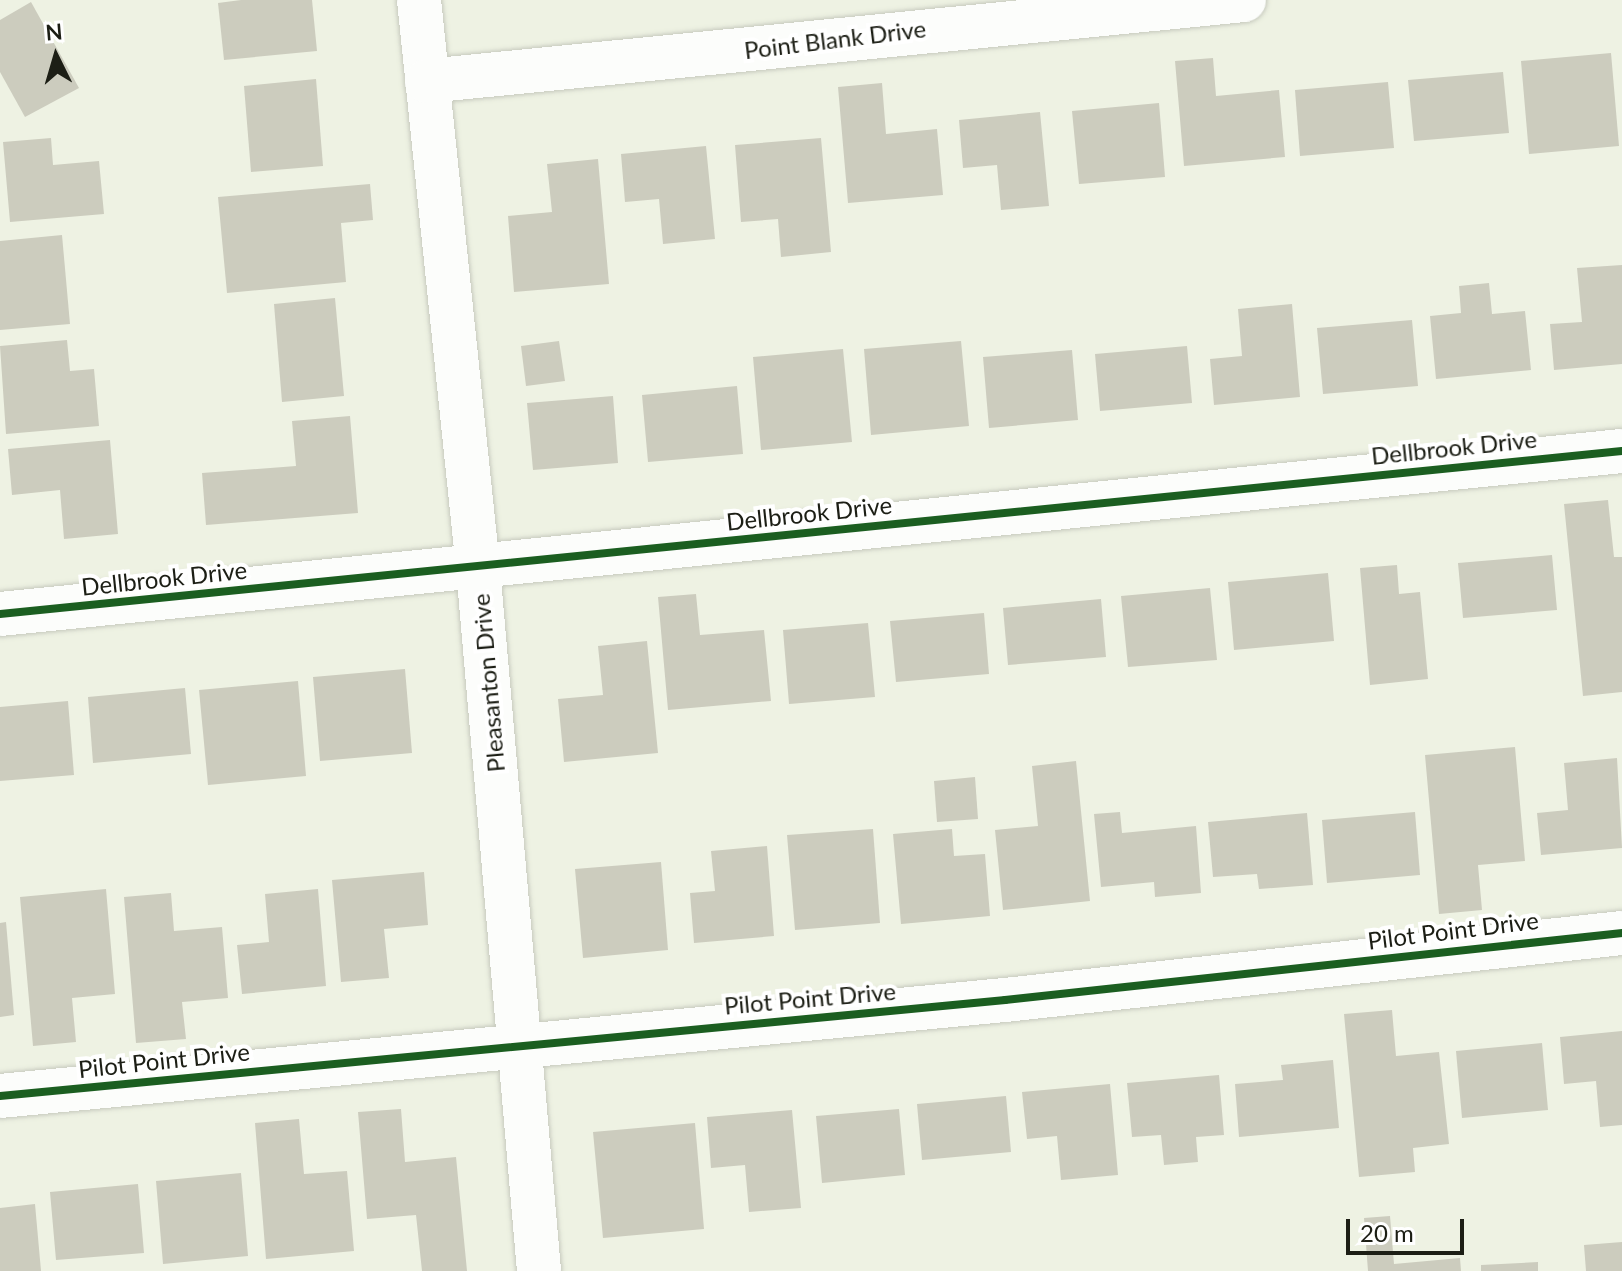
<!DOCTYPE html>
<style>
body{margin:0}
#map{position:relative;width:1622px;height:1271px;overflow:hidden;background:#eef2e3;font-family:Lato,sans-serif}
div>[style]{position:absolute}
.building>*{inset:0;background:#ccccbe}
.roads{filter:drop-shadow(0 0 2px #c7cabe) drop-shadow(0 0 2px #c7cabe)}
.minor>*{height:44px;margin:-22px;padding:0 22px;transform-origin:22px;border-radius:22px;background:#fcfdfb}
.cycleway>*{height:8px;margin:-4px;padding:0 4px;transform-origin:4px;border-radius:4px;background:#1b5e20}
span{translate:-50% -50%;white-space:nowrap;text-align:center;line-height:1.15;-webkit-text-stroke:8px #fff;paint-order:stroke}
.street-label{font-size:24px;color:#1c1e15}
.north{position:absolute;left:16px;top:16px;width:80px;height:80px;-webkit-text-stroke:6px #fff;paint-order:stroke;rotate:355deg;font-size:22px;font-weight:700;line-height:32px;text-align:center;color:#1c1e15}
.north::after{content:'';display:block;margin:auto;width:28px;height:36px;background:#1c1e15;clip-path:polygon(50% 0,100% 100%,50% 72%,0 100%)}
.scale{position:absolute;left:1346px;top:1219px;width:118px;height:36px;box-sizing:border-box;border:4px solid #1c1e15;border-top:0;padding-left:10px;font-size:24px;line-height:28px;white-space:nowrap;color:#1c1e15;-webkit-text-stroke:6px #fff;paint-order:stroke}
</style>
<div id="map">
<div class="building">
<i style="clip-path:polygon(241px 0,312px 0,317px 51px,224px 60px,218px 3px)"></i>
<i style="clip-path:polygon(31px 2px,79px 88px,25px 117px,0 72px,0 20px)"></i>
<i style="clip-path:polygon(1611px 53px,1619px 146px,1529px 154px,1521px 61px)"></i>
<i style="clip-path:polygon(1213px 58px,1216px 96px,1279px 90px,1285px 157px,1184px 166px,1175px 61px)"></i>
<i style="clip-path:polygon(1503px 72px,1509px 133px,1414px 141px,1408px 80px)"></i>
<i style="clip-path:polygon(316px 79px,323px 166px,251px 172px,244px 86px)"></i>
<i style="clip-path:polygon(1388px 82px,1394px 148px,1300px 156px,1295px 90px)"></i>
<i style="clip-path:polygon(882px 83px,886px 134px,937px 129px,943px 195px,848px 203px,838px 87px)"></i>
<i style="clip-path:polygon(1159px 103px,1165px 177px,1079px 184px,1072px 111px)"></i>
<i style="clip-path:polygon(1040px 112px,1049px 206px,1001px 210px,997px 165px,963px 168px,959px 120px)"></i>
<i style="clip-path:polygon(51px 138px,53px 165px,99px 161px,104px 214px,10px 222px,3px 142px)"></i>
<i style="clip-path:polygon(821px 138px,831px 252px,781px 257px,778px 219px,741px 222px,735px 145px)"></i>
<i style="clip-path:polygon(706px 146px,715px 239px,663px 244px,659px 199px,625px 202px,621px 154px)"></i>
<i style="clip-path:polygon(598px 159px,609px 284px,514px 292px,508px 216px,552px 212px,547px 164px)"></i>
<i style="clip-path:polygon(370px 184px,373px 220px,341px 223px,346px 282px,227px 293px,218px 197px)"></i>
<i style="clip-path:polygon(62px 235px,70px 324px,0 330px,0 241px)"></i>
<i style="clip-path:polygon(1622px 265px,1622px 364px,1554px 370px,1550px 324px,1582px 322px,1577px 268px)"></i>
<i style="clip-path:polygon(1489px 283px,1492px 314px,1525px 311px,1531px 370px,1436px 379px,1430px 316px,1461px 313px,1459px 286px)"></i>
<i style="clip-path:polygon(335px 298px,344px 396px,282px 402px,274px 304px)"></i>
<i style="clip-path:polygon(1292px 304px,1300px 397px,1214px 405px,1210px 359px,1242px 356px,1238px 309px)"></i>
<i style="clip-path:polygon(1412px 320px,1418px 386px,1323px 394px,1317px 328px)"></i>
<i style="clip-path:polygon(67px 340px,70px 371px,94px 369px,99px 426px,6px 434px,0 346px)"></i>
<i style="clip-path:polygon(559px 341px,565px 381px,526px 386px,521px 346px)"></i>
<i style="clip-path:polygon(961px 341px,969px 426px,871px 435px,864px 349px)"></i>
<i style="clip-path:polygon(1187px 346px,1192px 403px,1100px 411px,1095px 354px)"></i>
<i style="clip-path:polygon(843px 349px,852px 442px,761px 450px,753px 357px)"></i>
<i style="clip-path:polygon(1072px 350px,1078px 420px,989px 428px,983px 357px)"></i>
<i style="clip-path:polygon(737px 386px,743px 454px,648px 462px,642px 395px)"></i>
<i style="clip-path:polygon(613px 396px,618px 463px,533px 470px,527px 403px)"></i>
<i style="clip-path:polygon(350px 416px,358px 513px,206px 525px,202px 473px,296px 466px,292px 421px)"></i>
<i style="clip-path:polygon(110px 440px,118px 534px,64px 539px,60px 490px,12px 495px,8px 449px)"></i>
<i style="clip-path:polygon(1608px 500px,1614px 557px,1622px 557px,1622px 692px,1583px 696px,1564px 504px)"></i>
<i style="clip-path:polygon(1552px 555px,1557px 610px,1463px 618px,1458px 563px)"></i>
<i style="clip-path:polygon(1397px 565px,1399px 594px,1420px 592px,1428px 679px,1370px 685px,1360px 568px)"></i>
<i style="clip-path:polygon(1328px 573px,1334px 641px,1234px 650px,1228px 582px)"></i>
<i style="clip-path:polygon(1210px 588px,1217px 660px,1128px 667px,1121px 596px)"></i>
<i style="clip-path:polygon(696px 594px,700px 635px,764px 630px,771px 701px,668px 710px,658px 597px)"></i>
<i style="clip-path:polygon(1101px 599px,1106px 657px,1008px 665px,1003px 608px)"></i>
<i style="clip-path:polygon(984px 613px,989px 674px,896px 682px,890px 621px)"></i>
<i style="clip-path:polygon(868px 623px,875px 697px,789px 704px,783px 630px)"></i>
<i style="clip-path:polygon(647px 641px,658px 753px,564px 762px,558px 699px,603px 695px,598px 646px)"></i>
<i style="clip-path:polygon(405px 669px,412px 753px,320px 761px,313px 677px)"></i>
<i style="clip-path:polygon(298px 681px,306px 776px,208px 785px,199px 690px)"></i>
<i style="clip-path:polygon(185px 688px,191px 754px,93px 763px,88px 697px)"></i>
<i style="clip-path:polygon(68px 701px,74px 775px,0 781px,0 707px)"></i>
<i style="clip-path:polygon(1515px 747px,1525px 861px,1478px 865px,1482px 910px,1439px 914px,1425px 755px)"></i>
<i style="clip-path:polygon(1617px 758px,1622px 848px,1541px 855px,1537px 813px,1568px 810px,1564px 763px)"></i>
<i style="clip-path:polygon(1076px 761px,1090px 901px,1003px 910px,995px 830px,1038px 826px,1032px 766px)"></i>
<i style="clip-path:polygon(975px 777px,978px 819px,937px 822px,934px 781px)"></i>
<i style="clip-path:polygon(1120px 812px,1122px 833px,1196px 826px,1201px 893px,1155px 897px,1154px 882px,1101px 887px,1094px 814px)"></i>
<i style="clip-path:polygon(1415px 812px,1420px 875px,1327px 883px,1322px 820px)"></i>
<i style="clip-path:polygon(1307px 813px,1313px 885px,1259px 889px,1257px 874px,1213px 877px,1208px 822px)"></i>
<i style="clip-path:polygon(873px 829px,880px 923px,795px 930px,787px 835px)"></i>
<i style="clip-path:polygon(952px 829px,954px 856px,985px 854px,990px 916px,901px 924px,893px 834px)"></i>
<i style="clip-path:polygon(767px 846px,774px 936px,694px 943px,690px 893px,715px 891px,711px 851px)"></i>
<i style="clip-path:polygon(661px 862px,668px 950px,583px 958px,575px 869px)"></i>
<i style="clip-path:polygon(424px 872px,428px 925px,384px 929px,389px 978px,341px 982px,332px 880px)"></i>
<i style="clip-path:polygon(106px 889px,115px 994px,72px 998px,76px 1042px,33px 1046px,20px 897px)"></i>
<i style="clip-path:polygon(318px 889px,326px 986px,242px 994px,237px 945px,269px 942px,265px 894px)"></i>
<i style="clip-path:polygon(171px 893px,174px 931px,222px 927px,228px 998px,182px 1002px,186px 1039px,136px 1043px,124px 897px)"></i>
<i style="clip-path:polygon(6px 922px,14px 1015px,0 1017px,0 923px)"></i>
<i style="clip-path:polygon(1392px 1010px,1396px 1056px,1439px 1052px,1449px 1144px,1413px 1148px,1415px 1172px,1359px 1177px,1344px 1014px)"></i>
<i style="clip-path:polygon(1622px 1031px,1622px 1125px,1600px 1127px,1596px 1081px,1564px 1084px,1560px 1037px)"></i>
<i style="clip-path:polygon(1542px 1043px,1548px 1110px,1462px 1118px,1456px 1051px)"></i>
<i style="clip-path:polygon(1333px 1060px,1339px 1128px,1239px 1137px,1235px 1084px,1283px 1080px,1281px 1065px)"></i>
<i style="clip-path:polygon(1219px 1075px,1224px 1135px,1196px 1137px,1198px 1162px,1164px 1165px,1161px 1135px,1132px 1137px,1127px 1083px)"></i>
<i style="clip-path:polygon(1110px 1084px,1118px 1175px,1061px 1180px,1057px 1136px,1027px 1139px,1022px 1092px)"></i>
<i style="clip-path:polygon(1006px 1096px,1011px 1152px,922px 1160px,917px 1104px)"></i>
<i style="clip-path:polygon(401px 1109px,405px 1162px,456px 1157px,467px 1271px,422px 1271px,416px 1215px,367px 1219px,358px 1112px)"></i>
<i style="clip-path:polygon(899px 1109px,905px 1175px,822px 1183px,816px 1116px)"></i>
<i style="clip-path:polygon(792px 1110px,801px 1208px,749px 1212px,745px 1165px,711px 1168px,707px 1117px)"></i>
<i style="clip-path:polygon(299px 1119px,304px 1174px,347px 1171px,354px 1251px,266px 1259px,255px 1123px)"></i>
<i style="clip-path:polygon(695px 1123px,704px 1229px,603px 1238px,593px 1132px)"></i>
<i style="clip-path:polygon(241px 1173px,248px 1256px,163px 1264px,156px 1181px)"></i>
<i style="clip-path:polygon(138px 1184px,144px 1253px,56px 1260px,50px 1192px)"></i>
<i style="clip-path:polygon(35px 1204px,41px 1271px,0 1271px,0 1208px)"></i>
<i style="clip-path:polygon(1390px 1216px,1394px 1264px,1460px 1258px,1461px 1271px,1368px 1271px,1364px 1218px)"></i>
<i style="clip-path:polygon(1622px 1242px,1622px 1271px,1586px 1271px,1584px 1245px)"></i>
<i style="clip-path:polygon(1538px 1262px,1538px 1271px,1481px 1271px,1481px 1265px)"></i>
</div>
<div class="roads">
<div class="minor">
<i style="left:419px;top:0;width:571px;rotate:84.07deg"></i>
<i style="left:478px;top:568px;width:706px;rotate:85.04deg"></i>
<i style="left:427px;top:81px;width:821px;rotate:-5.66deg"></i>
<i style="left:0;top:614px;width:1630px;rotate:-5.74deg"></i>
<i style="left:0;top:1096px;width:1010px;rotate:-5.46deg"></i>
<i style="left:1005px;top:1000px;width:621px;rotate:-6.2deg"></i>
</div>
</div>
<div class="cycleway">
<i style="left:0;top:614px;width:1630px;rotate:-5.74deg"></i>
<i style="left:0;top:1096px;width:1010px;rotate:-5.46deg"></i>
<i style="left:1005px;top:1000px;width:621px;rotate:-6.2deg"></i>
</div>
<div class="street-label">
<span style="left:835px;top:39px;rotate:-7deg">Point Blank Drive</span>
<span style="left:1454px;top:447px;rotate:-6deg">Dellbrook Drive</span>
<span style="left:809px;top:513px;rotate:-6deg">Dellbrook Drive</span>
<span style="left:164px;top:578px;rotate:-6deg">Dellbrook Drive</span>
<span style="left:488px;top:683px;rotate:-95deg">Pleasanton Drive</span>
<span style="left:1453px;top:930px;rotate:-7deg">Pilot Point Drive</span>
<span style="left:810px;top:998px;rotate:-5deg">Pilot Point Drive</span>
<span style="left:164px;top:1060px;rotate:-6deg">Pilot Point Drive</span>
</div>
<div class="north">N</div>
<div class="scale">20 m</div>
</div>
